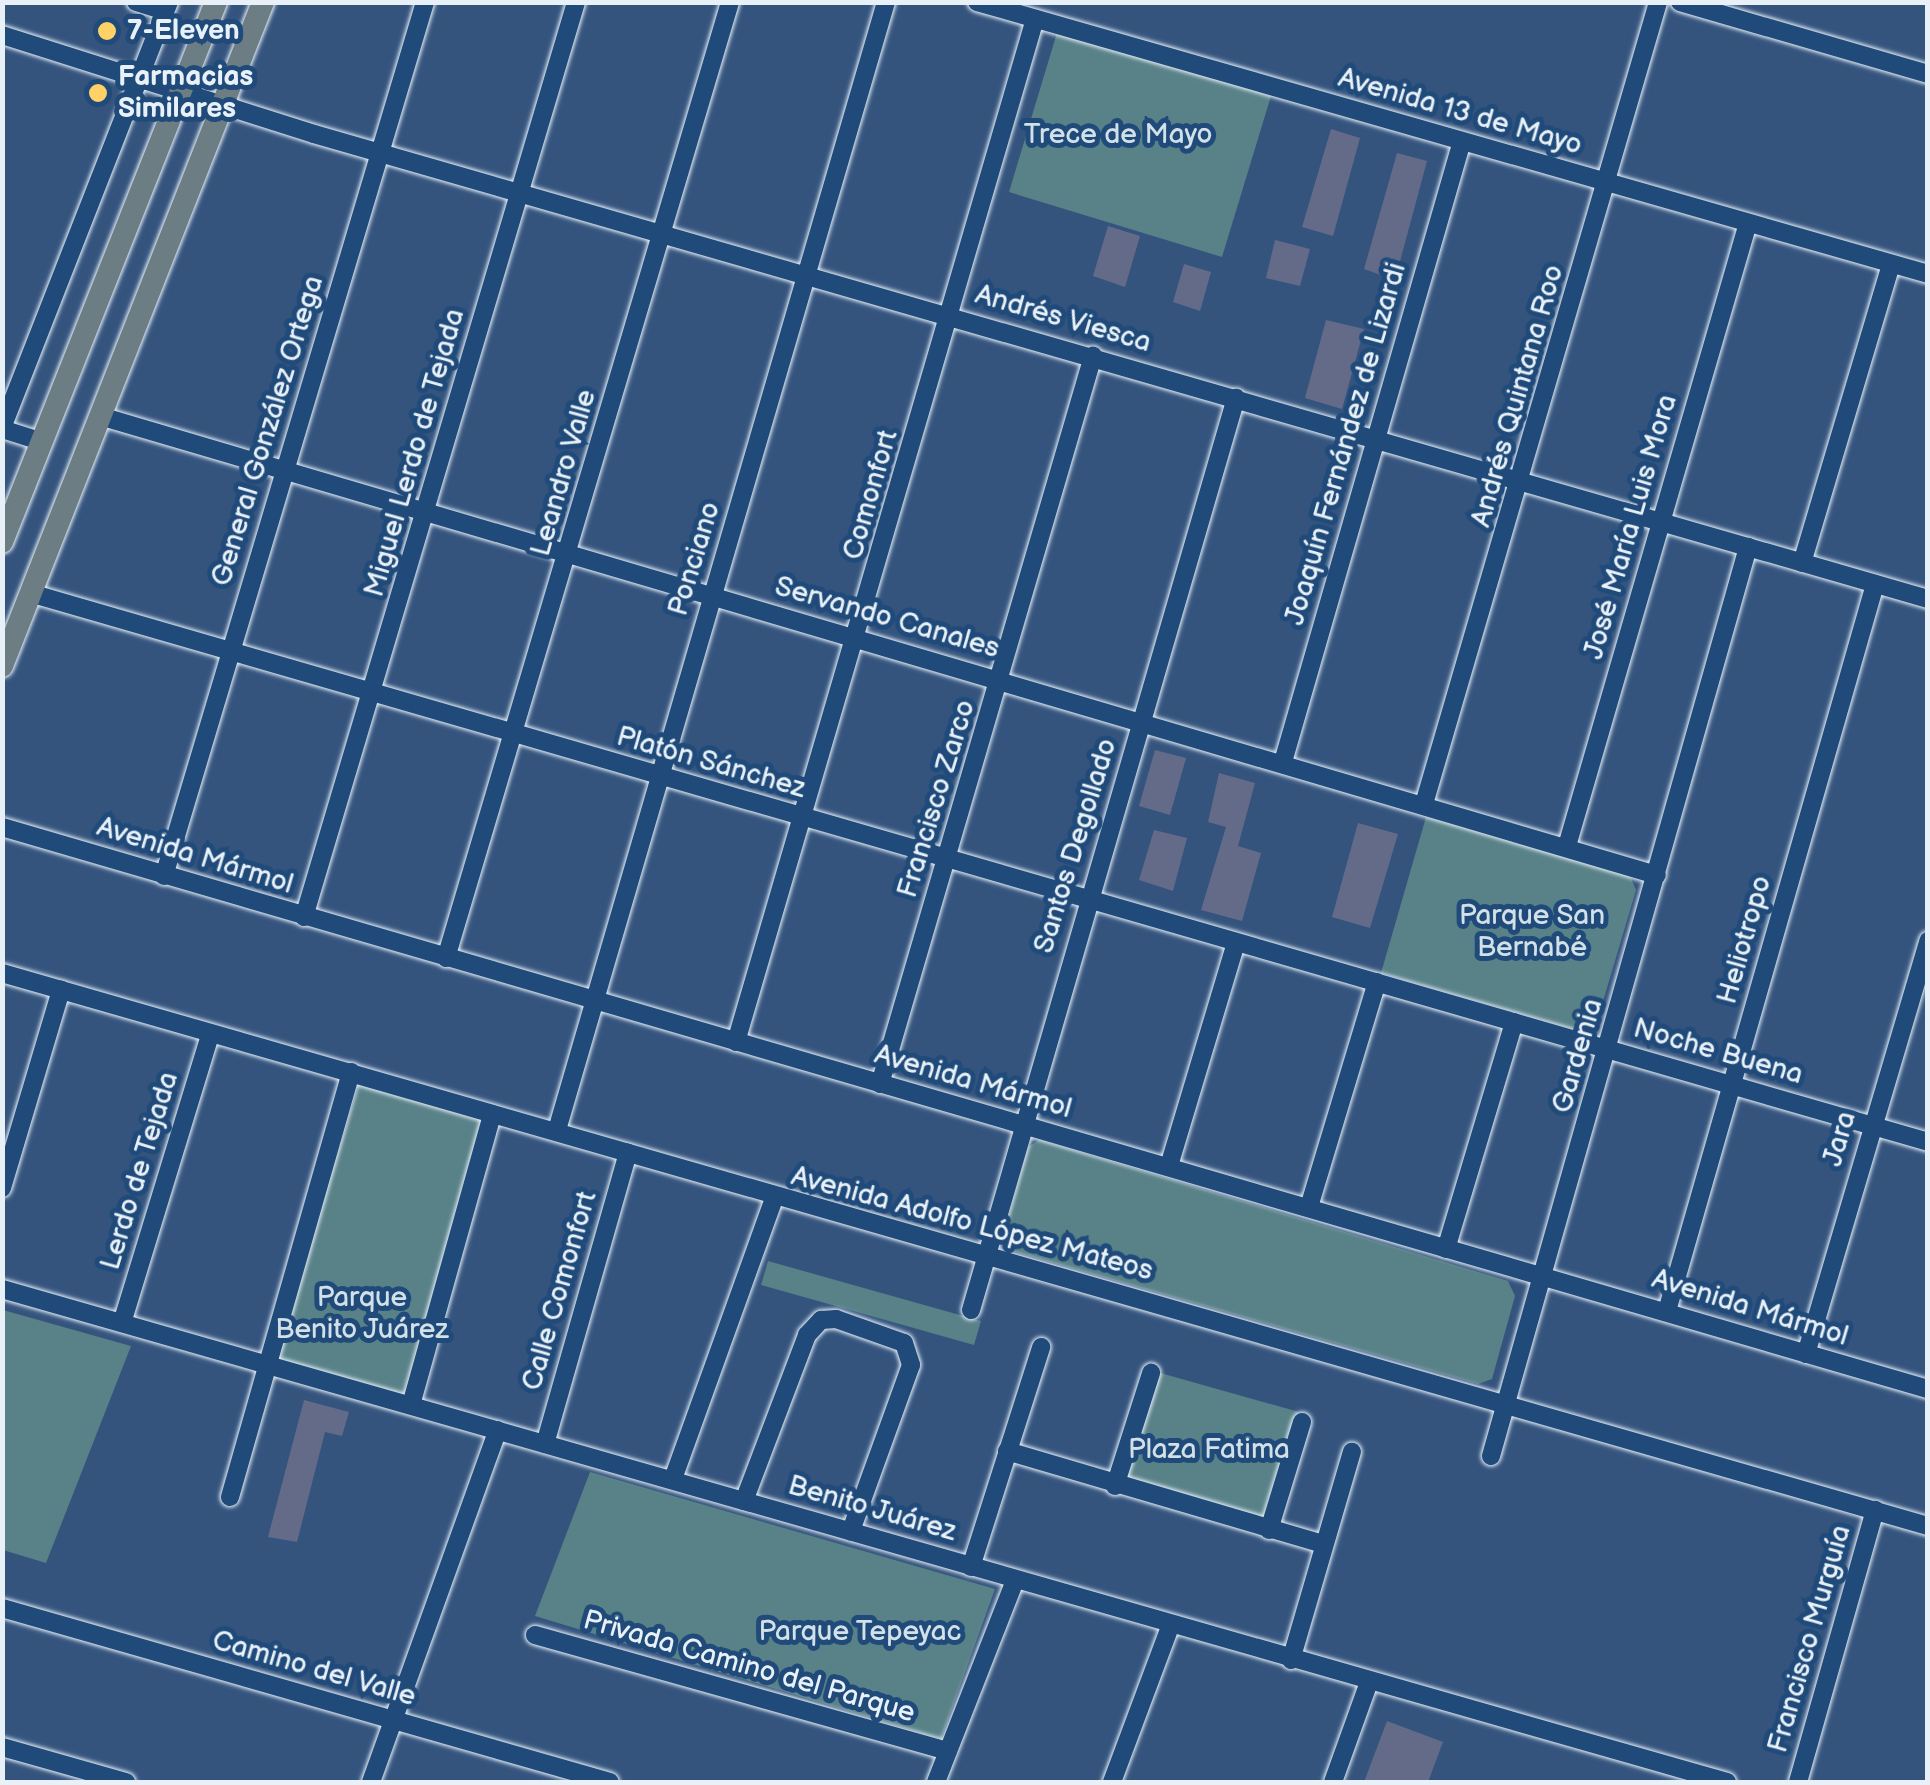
<!DOCTYPE html>
<meta charset="utf-8">
<style>
body{margin:0}
#map{position:relative;width:1930px;height:1785px;overflow:hidden;background:#34547e;font-family:"Balsamiq Sans",sans-serif}
div>[style]{position:absolute}
.green>*{inset:0;background:#588188}
.building>*{inset:0;background:#646b89}
.roads{filter:drop-shadow(0 0 2px #e8f1f8) drop-shadow(0 0 2px #e8f1f8)}
.minor>*{height:18px;margin:-9px;padding:0 9px;transform-origin:9px;border-radius:9px;background:#1f4a7a}
.major>*{height:22px;margin:-11px;padding:0 11px;transform-origin:11px;border-radius:11px;background:#6c7e84}
.dots>*{width:28px;height:28px;translate:-50% -50%;box-sizing:border-box;border:5px solid #1f4a7a;border-radius:50%}
span{translate:-50% -50%;white-space:nowrap;text-align:center;line-height:1.15;-webkit-text-stroke:10px #1f4a7a;paint-order:stroke}
.poi-label{font-size:28px;color:#e8f1f8;font-weight:700}
.left{translate:0 -50%;text-align:left}
.street-label{font-size:28px;color:#e8f1f8}
.park-label{font-size:28px;color:#d2e0e7}
.frame{position:absolute;inset:0;border:5px solid #e8f1f8;pointer-events:none}
</style>
<div id="map">
<div class="green">
<i style="clip-path:polygon(1059px 26px,1271px 96px,1222px 257px,1009px 192px)"></i>
<i style="clip-path:polygon(1426px 817px,1630px 876px,1636px 890px,1596px 1025px,1580px 1031px,1381px 973px)"></i>
<i style="clip-path:polygon(359px 1085px,487px 1122px,411px 1405px,274px 1361px)"></i>
<i style="clip-path:polygon(1039px 1140px,1508px 1281px,1515px 1296px,1492px 1379px,1478px 1384px,1008px 1250px,1003px 1238px,1028px 1147px)"></i>
<i style="clip-path:polygon(768px 1261px,981px 1321px,974px 1345px,761px 1285px)"></i>
<i style="clip-path:polygon(3px 1310px,131px 1346px,46px 1563px,3px 1550px)"></i>
<i style="clip-path:polygon(1157px 1372px,1299px 1412px,1265px 1530px,1122px 1486px)"></i>
<i style="clip-path:polygon(590px 1472px,995px 1589px,941px 1739px,535px 1616px)"></i>
</div>
<div class="building">
<i style="clip-path:polygon(1331px 129px,1360px 138px,1333px 236px,1302px 227px)"></i>
<i style="clip-path:polygon(1397px 153px,1427px 161px,1395px 280px,1364px 269px)"></i>
<i style="clip-path:polygon(1108px 226px,1140px 236px,1125px 287px,1093px 276px)"></i>
<i style="clip-path:polygon(1275px 240px,1310px 249px,1300px 286px,1266px 278px)"></i>
<i style="clip-path:polygon(1184px 264px,1211px 272px,1200px 311px,1173px 302px)"></i>
<i style="clip-path:polygon(1326px 320px,1364px 329px,1342px 409px,1305px 398px)"></i>
<i style="clip-path:polygon(1155px 750px,1186px 758px,1170px 815px,1139px 806px)"></i>
<i style="clip-path:polygon(1219px 773px,1255px 783px,1238px 846px,1261px 853px,1242px 921px,1201px 910px,1226px 827px,1208px 822px)"></i>
<i style="clip-path:polygon(1358px 823px,1398px 834px,1370px 928px,1332px 917px)"></i>
<i style="clip-path:polygon(1154px 830px,1187px 838px,1173px 891px,1139px 880px)"></i>
<i style="clip-path:polygon(304px 1400px,349px 1412px,342px 1436px,325px 1432px,297px 1542px,268px 1537px)"></i>
<i style="clip-path:polygon(1387px 1721px,1443px 1742px,1428px 1782px,1364px 1782px)"></i>
</div>
<div class="roads">
<div class="minor">
<i style="left:136px;top:2px;width:30px;rotate:17deg"></i>
<i style="left:977px;top:2px;width:989px;rotate:15.96deg"></i>
<i style="left:1680px;top:2px;width:258px;rotate:16.2deg"></i>
<i style="left:2px;top:35px;width:327px;rotate:17.6deg"></i>
<i style="left:314px;top:134px;width:1680px;rotate:16.07deg"></i>
<i style="left:100px;top:416px;width:1623px;rotate:16.43deg"></i>
<i style="left:2px;top:428px;width:458px;rotate:-68.6deg"></i>
<i style="left:2px;top:429px;width:43px;rotate:17.6deg"></i>
<i style="left:1802px;top:563px;width:312px;rotate:-73.4deg"></i>
<i style="left:30px;top:593px;width:1976px;rotate:16.13deg"></i>
<i style="left:1283px;top:762px;width:646px;rotate:-73.92deg"></i>
<i style="left:1424px;top:804px;width:835px;rotate:-73.73deg"></i>
<i style="left:2px;top:827px;width:2006px;rotate:16.27deg"></i>
<i style="left:1567px;top:846px;width:649px;rotate:-73.8deg"></i>
<i style="left:164px;top:876px;width:912px;rotate:-73.37deg"></i>
<i style="left:304px;top:917px;width:955px;rotate:-73.44deg"></i>
<i style="left:446px;top:958px;width:997px;rotate:-73.45deg"></i>
<i style="left:2px;top:973px;width:2004px;rotate:16.02deg"></i>
<i style="left:736px;top:1042px;width:1066px;rotate:-73.71deg"></i>
<i style="left:880px;top:1084px;width:759px;rotate:-73.69deg"></i>
<i style="left:557px;top:1130px;width:1175px;rotate:-73.74deg"></i>
<i style="left:1169px;top:1166px;width:233px;rotate:-73.3deg"></i>
<i style="left:2px;top:1188px;width:207px;rotate:-73.4deg"></i>
<i style="left:1309px;top:1207px;width:235px;rotate:-73.2deg"></i>
<i style="left:1446px;top:1249px;width:237px;rotate:-73.3deg"></i>
<i style="left:2px;top:1289px;width:1794px;rotate:15.95deg"></i>
<i style="left:971px;top:1310px;width:950px;rotate:-73.8deg"></i>
<i style="left:1667px;top:1311px;width:756px;rotate:-74.03deg"></i>
<i style="left:122px;top:1323px;width:301px;rotate:-73deg"></i>
<i style="left:1806px;top:1354px;width:431px;rotate:-73.5deg"></i>
<i style="left:411px;top:1405px;width:302px;rotate:-74.4deg"></i>
<i style="left:545px;top:1444px;width:303px;rotate:-74.1deg"></i>
<i style="left:1007px;top:1451px;width:330px;rotate:16.4deg"></i>
<i style="left:1491px;top:1456px;width:945px;rotate:-74.21deg"></i>
<i style="left:673px;top:1479px;width:298px;rotate:-70.2deg"></i>
<i style="left:1115px;top:1486px;width:119px;rotate:-72.3deg"></i>
<i style="left:230px;top:1497px;width:442px;rotate:-74.1deg"></i>
<i style="left:744px;top:1501px;width:178px;rotate:-69.2deg"></i>
<i style="left:807px;top:1335px;width:21px;rotate:-47deg"></i>
<i style="left:821px;top:1320px;width:15px;rotate:-4deg"></i>
<i style="left:836px;top:1319px;width:72px;rotate:19.4deg"></i>
<i style="left:904px;top:1343px;width:23px;rotate:72deg"></i>
<i style="left:911px;top:1365px;width:177px;rotate:109.9deg"></i>
<i style="left:1269px;top:1530px;width:113px;rotate:-73deg"></i>
<i style="left:971px;top:1567px;width:231px;rotate:-72.3deg"></i>
<i style="left:2px;top:1608px;width:632px;rotate:15.97deg"></i>
<i style="left:535px;top:1635px;width:429px;rotate:15.7deg"></i>
<i style="left:1291px;top:1660px;width:217px;rotate:-73.7deg"></i>
<i style="left:2px;top:1747px;width:129px;rotate:15.8deg"></i>
<i style="left:371px;top:1782px;width:374px;rotate:-70.2deg"></i>
<i style="left:936px;top:1782px;width:217px;rotate:-68.6deg"></i>
<i style="left:1112px;top:1782px;width:165px;rotate:-69.5deg"></i>
<i style="left:1333px;top:1782px;width:106px;rotate:-70.2deg"></i>
<i style="left:1798px;top:1782px;width:283px;rotate:-74.2deg"></i>
</div>
<div class="major">
<i style="left:2px;top:542px;width:581px;rotate:-68.38deg"></i>
<i style="left:2px;top:666px;width:713px;rotate:-68.54deg"></i>
</div>
</div>
<div class="dots">
<i style="left:107px;top:31px;background:#ffd166"></i>
<i style="left:98px;top:93px;background:#ffd166"></i>
</div>
<div class="poi-label">
<span class="left" style="left:127px;top:31px">7-Eleven</span>
<span class="left" style="left:118px;top:93px">Farmacias<br>Similares</span>
</div>
<div class="street-label">
<span style="left:1460px;top:112px;rotate:16deg">Avenida 13 de Mayo</span>
<span style="left:1063px;top:319px;rotate:16deg">Andrés Viesca</span>
<span style="left:1518px;top:396px;rotate:-74deg">Andrés Quintana Roo</span>
<span style="left:268px;top:431px;rotate:-73deg">General González Ortega</span>
<span style="left:1346px;top:444px;rotate:-74deg">Joaquín Fernández de Lizardi</span>
<span style="left:415px;top:453px;rotate:-74deg">Miguel Lerdo de Tejada</span>
<span style="left:564px;top:473px;rotate:-74deg">Leandro Valle</span>
<span style="left:871px;top:495px;rotate:-74deg">Comonfort</span>
<span style="left:1631px;top:527px;rotate:-74deg">José María Luis Mora</span>
<span style="left:695px;top:559px;rotate:-73deg">Ponciano</span>
<span style="left:887px;top:618px;rotate:16deg">Servando Canales</span>
<span style="left:711px;top:763px;rotate:16deg">Platón Sánchez</span>
<span style="left:937px;top:799px;rotate:-73deg">Francisco Zarco</span>
<span style="left:1076px;top:846px;rotate:-73deg">Santos Degollado</span>
<span style="left:195px;top:856px;rotate:17deg">Avenida Mármol</span>
<span style="left:1745px;top:940px;rotate:-74deg">Heliotropo</span>
<span style="left:1718px;top:1052px;rotate:16deg">Noche Buena</span>
<span style="left:1578px;top:1056px;rotate:-74deg">Gardenia</span>
<span style="left:973px;top:1082px;rotate:16deg">Avenida Mármol</span>
<span style="left:1840px;top:1139px;rotate:-74deg">Jara</span>
<span style="left:140px;top:1171px;rotate:-73deg">Lerdo de Tejada</span>
<span style="left:972px;top:1224px;rotate:15deg">Avenida Adolfo López Mateos</span>
<span style="left:560px;top:1291px;rotate:-74deg">Calle Comonfort</span>
<span style="left:1750px;top:1308px;rotate:17deg">Avenida Mármol</span>
<span style="left:872px;top:1509px;rotate:16deg">Benito Juárez</span>
<span style="left:1810px;top:1639px;rotate:-74deg">Francisco Murguía</span>
<span style="left:749px;top:1667px;rotate:16deg">Privada Camino del Parque</span>
<span style="left:314px;top:1669px;rotate:16deg">Camino del Valle</span>
</div>
<div class="park-label">
<span style="left:1118px;top:135px">Trece de Mayo</span>
<span style="left:1532px;top:932px">Parque San<br>Bernabé</span>
<span style="left:362px;top:1314px">Parque<br>Benito Juárez</span>
<span style="left:1209px;top:1450px">Plaza Fatima</span>
<span style="left:860px;top:1632px">Parque Tepeyac</span>
</div>
<div class="frame"></div>
</div>
